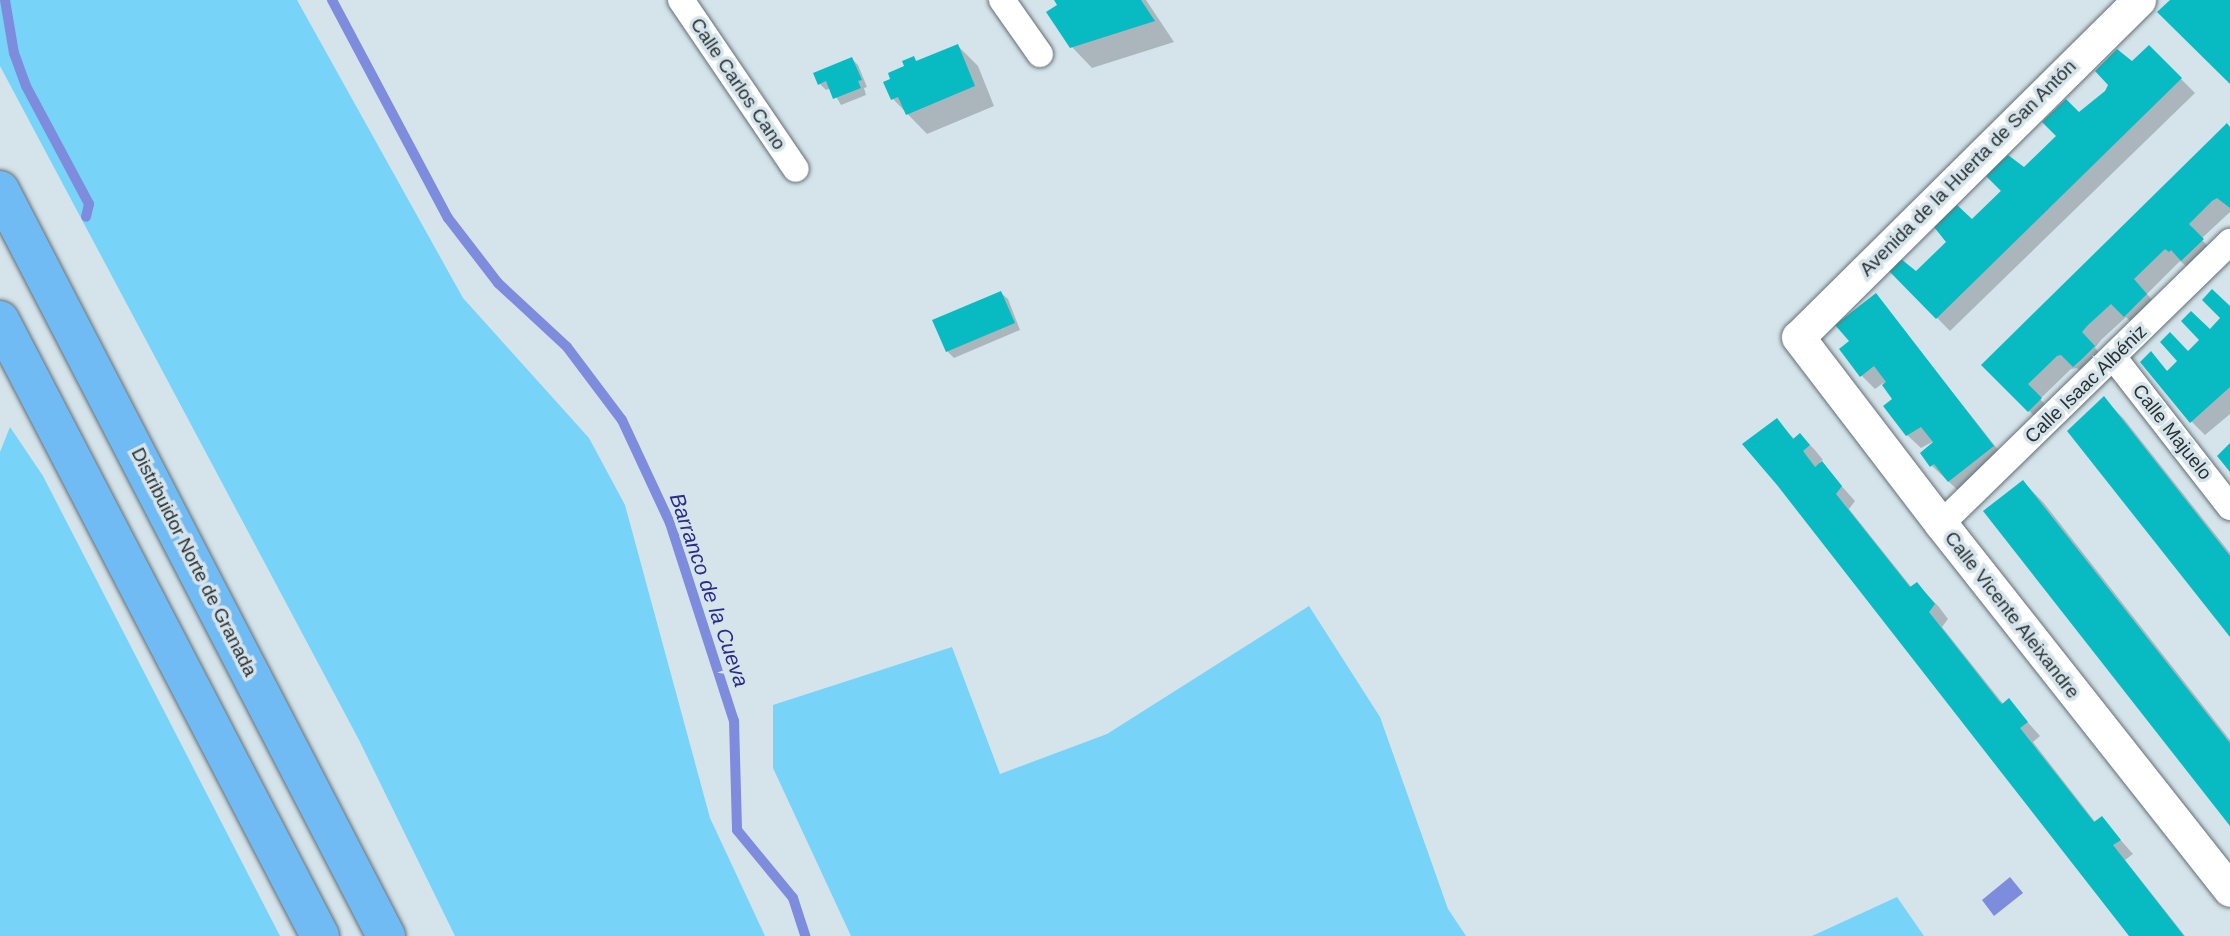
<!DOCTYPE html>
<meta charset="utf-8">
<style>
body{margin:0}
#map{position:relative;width:2230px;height:936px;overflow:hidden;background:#d5e4eb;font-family:Arial,sans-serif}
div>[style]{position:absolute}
.green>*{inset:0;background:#77d3f7}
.water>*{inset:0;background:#7d8cdd}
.shadow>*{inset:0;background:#0003}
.stream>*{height:10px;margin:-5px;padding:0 5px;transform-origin:5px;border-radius:5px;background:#7d8cdd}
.building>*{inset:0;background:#08bbc3}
.roads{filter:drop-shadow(0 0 2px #626f75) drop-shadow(0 0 2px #626f75)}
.minor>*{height:26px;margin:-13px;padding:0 13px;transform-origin:13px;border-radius:13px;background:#fff}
.tertiary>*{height:33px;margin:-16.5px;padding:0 16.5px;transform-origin:16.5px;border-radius:16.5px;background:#fff}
.primary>*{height:38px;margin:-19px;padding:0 19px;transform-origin:19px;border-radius:19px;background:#71bbf5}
span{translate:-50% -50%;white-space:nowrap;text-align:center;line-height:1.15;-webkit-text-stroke:7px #d5e4eb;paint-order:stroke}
.street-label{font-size:19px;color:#292f31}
.water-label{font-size:21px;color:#2a2c89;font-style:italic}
</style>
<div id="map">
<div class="green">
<i style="clip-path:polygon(0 0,297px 0,463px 298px,589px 438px,625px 505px,710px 818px,765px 936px,455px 936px,359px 740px,0 66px)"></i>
<i style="clip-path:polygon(10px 427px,43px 476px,280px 936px,0 936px,0 452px)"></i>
<i style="clip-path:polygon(1309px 606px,1380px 717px,1448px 909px,1466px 936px,851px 936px,773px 768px,773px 705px,952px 647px,1000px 774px,1107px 734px)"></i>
<i style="clip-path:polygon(1897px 897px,1924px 936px,1812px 936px)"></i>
</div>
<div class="water">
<i style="clip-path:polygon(2010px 877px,2023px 893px,1994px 916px,1982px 900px)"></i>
</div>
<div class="shadow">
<i style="clip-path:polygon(1056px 0,1146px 0,1174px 42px,1092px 68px,1072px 47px)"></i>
<i style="clip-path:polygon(958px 46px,978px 66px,994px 106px,927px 134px,893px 99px,914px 58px,918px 63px)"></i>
<i style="clip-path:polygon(2149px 47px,2195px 93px,1950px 331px,1891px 271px,1916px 274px,2079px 114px,2106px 92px)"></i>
<i style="clip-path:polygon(852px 59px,858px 65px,867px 87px,864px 88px,866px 95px,841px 105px,831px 88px,826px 90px,820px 84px)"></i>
<i style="clip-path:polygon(2230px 129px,2230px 212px,2201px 239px,2216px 254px,2196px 274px,2180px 261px,2147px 294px,2160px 309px,2139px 330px,2126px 317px,2101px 340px,2095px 348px,2108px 361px,2088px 380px,2077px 368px,2071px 369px,2040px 399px,2054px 413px,2043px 425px,1984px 365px)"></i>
<i style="clip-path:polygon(1001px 293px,1008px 299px,1020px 330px,954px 358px,947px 351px)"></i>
<i style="clip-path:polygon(1876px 296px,2007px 461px,1963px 495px,1932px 466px,1934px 441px,1921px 448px,1907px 435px,1895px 399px,1883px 383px,1875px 389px,1861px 375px,1851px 342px)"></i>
<i style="clip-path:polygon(2230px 309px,2230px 414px,2205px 435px,2191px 421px,2151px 354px,2168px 372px)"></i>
<i style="clip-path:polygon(2104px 399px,2124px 419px,2230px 553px,2230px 634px)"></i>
<i style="clip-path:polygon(1777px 420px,1795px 440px,1800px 435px,1814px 449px,1823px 460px,1820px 462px,1855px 501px,1849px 509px,1912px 588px,1917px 584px,1939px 607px,1948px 619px,1942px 627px,2004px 705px,2009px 701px,2040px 736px,2033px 742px,2096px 823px,2101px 818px,2133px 854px,2125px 860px,2185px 936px,2131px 936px,1816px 531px)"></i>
<i style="clip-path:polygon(2023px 482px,2043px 502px,2230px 740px,2230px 823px)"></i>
</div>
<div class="stream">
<i style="left:5px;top:0;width:54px;rotate:80.4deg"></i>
<i style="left:14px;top:53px;width:35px;rotate:70deg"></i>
<i style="left:26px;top:86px;width:134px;rotate:61.9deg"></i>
<i style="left:89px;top:204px;width:13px;rotate:103deg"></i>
<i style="left:332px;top:0;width:247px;rotate:62deg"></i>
<i style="left:448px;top:218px;width:82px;rotate:52.4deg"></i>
<i style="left:498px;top:283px;width:94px;rotate:42.8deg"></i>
<i style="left:567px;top:347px;width:91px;rotate:53deg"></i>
<i style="left:622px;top:420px;width:114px;rotate:65deg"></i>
<i style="left:670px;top:523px;width:208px;rotate:72.1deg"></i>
<i style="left:734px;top:721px;width:109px;rotate:88.4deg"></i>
<i style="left:737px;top:830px;width:88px;rotate:50.5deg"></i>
<i style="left:793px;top:898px;width:40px;rotate:72deg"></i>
</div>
<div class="building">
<i style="clip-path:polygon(1054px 0,1141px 0,1155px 21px,1070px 48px,1046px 12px,1057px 5px)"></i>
<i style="clip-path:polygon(2170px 0,2230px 0,2230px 84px,2157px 12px)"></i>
<i style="clip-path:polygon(958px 44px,975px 86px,906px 115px,898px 97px,891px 100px,883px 82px,890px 79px,888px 73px,904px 66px,902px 61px,914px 56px,916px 61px)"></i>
<i style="clip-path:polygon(2149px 45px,2182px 78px,1936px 319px,1889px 271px,1901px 259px,1916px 271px,1946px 242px,1934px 227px,1957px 205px,1972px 219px,2001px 191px,1986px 176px,1998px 164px,2008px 155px,2024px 167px,2056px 136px,2042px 122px,2066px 99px,2079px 112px,2105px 91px,2108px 85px,2095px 71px,2117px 49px,2132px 61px)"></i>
<i style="clip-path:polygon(852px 57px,862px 80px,858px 81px,861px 88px,833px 99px,826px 81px,818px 85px,813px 73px)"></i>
<i style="clip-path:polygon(2227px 123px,2230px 127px,2230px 208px,2217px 198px,2212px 201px,2189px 224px,2204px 239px,2181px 261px,2171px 250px,2169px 252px,2165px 249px,2134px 279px,2147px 294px,2124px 317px,2111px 304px,2087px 326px,2082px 332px,2095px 346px,2082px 359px,2073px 367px,2061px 355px,2057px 356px,2028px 384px,2042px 398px,2028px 412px,1981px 365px)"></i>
<i style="clip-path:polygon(2212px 289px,2230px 306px,2230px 387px,2190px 423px,2140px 362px,2151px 351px,2167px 371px,2177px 361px,2160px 342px,2170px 332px,2188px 351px,2199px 340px,2181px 321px,2191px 311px,2210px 329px,2220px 318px,2202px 300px)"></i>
<i style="clip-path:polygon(1001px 291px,1015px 323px,946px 352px,932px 320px)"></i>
<i style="clip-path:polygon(1876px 293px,1994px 446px,1948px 482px,1934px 464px,1930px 467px,1920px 453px,1933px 442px,1921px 427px,1906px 436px,1883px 406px,1892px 399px,1882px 385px,1886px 382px,1874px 366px,1860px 377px,1839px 349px,1849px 341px,1835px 325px)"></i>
<i style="clip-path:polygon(2104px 396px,2230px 556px,2230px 637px,2067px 431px)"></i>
<i style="clip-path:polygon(1777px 418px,1793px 439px,1800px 433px,1810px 445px,1803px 451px,1815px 467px,1822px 461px,1842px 486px,1836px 494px,1910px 587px,1917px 582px,1925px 592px,1935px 604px,1929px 612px,1999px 701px,2002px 704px,2009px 698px,2028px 722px,2020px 728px,2094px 822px,2102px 816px,2121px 840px,2113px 845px,2184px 936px,2129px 936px,1777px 485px,1742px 444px)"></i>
<i style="clip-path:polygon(2230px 443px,2230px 472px,2217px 456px)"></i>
<i style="clip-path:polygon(2023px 480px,2230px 743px,2230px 826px,1983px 511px)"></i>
</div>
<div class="roads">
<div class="minor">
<i style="left:681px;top:0;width:204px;rotate:55.8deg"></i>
<i style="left:1002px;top:0;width:66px;rotate:54.9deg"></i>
<i style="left:2114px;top:358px;width:189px;rotate:52.1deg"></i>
<i style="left:1941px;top:524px;width:404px;rotate:-44.3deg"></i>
</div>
<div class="tertiary">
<i style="left:2139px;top:0;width:479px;rotate:135.3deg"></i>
<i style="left:1798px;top:337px;width:235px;rotate:52.6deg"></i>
<i style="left:1941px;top:524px;width:466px;rotate:51.7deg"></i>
</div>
<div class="primary">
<i style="left:0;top:190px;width:840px;rotate:62.64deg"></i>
<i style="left:0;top:320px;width:694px;rotate:62.55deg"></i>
</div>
</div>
<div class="street-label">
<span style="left:738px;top:84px;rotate:56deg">Calle Carlos Cano</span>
<span style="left:1968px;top:168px;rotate:-45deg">Avenida de la Huerta de San Antón</span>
<span style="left:2086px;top:384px;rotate:-44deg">Calle Isaac Albéniz</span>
<span style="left:2172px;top:432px;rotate:52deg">Calle Majuelo</span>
<span style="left:194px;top:562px;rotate:63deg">Distribuidor Norte de Granada</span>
<span style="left:2012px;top:615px;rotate:52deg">Calle Vicente Aleixandre</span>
</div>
<div class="water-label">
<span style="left:709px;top:590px;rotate:71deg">Barranco de la Cueva</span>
</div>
</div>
